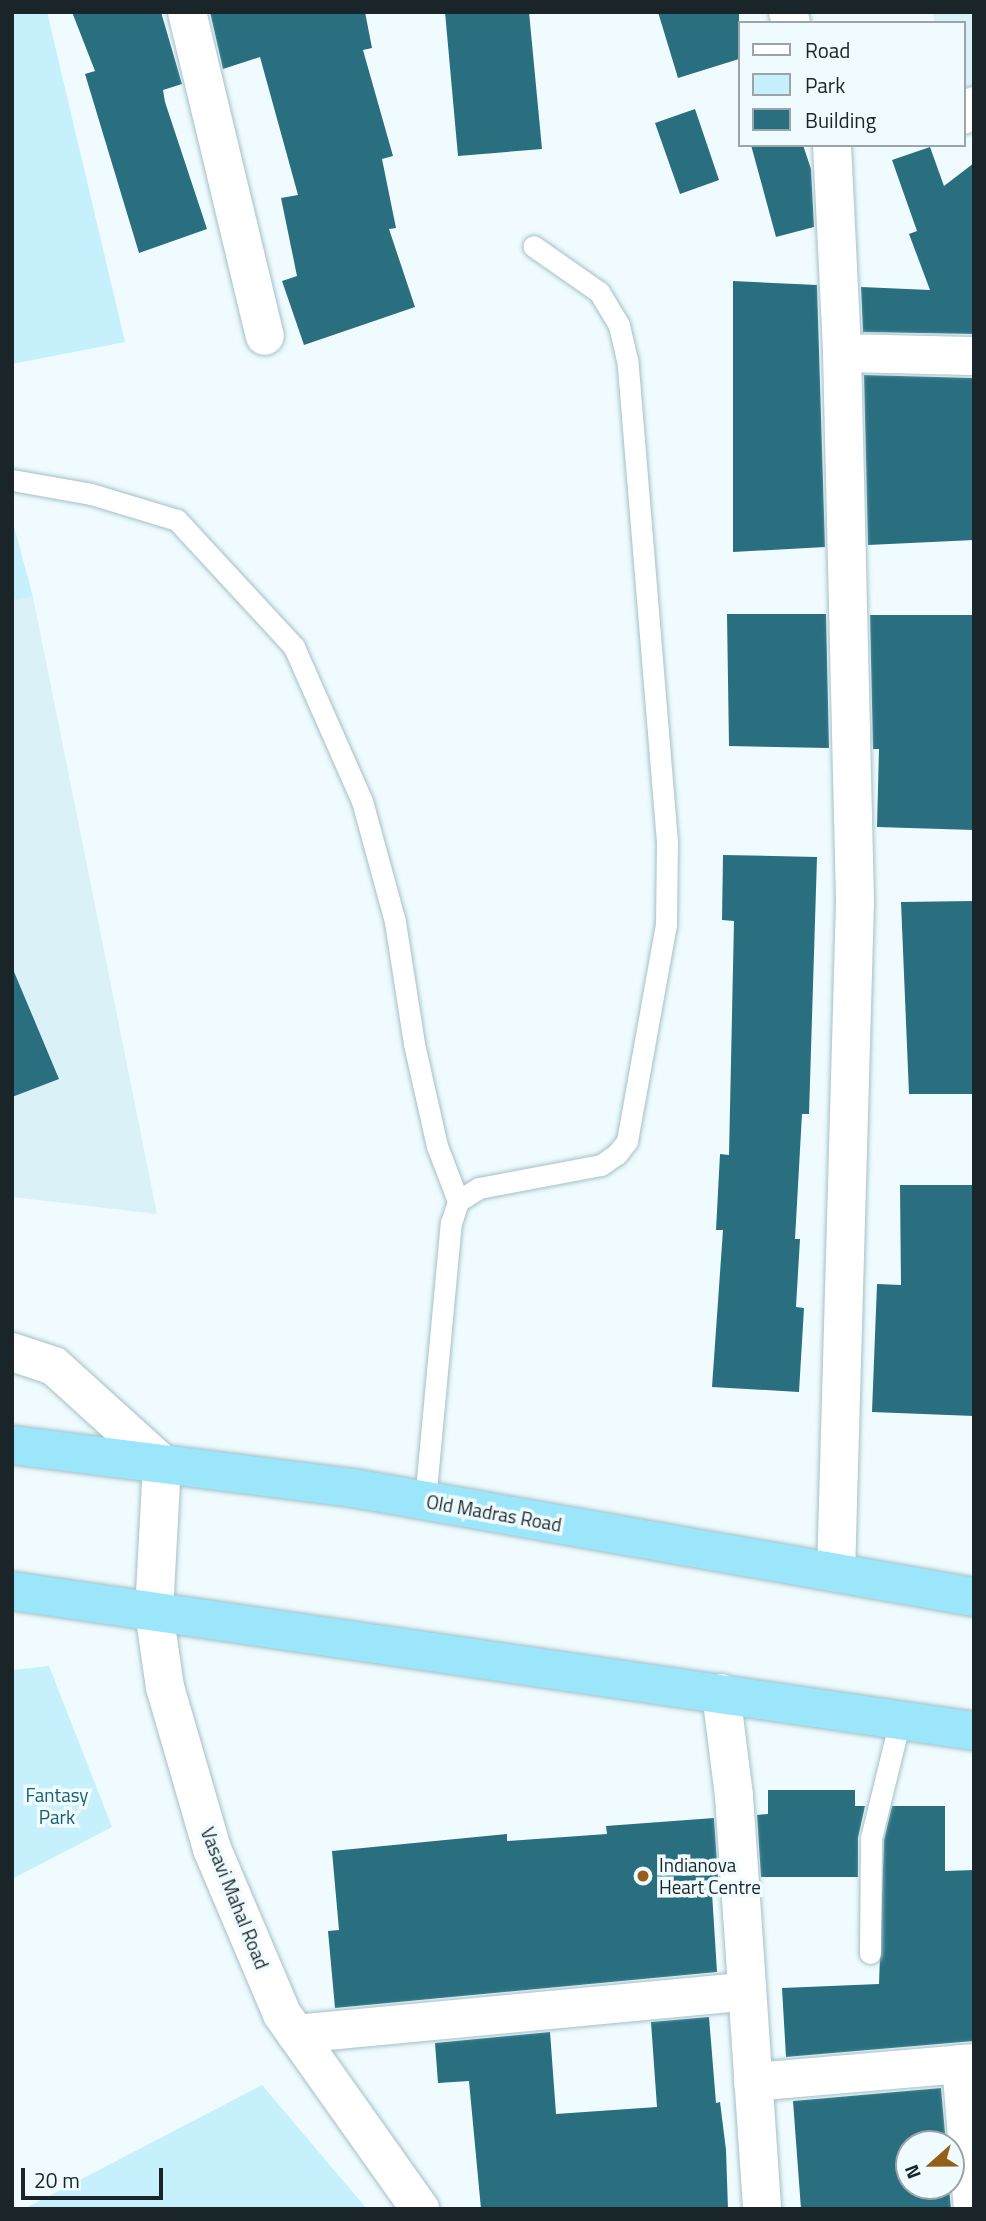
<!DOCTYPE html>
<style>
body{margin:0}
#map{position:relative;width:986px;height:2221px;overflow:hidden;background:#effbfe;font-family:"Titillium Web",sans-serif}
div>[style]{position:absolute}
.built>*{inset:0;background:#daf1f8}
.green>*{inset:0;background:#c6f0fc}
.building>*{inset:0;background:#296f7f}
.roads{filter:drop-shadow(0 0 2px #a2c0c8) drop-shadow(0 0 2px #a2c0c8)}
.service>*{height:21px;margin:-10.5px;padding:0 10.5px;transform-origin:10.5px;border-radius:10.5px;background:#fff}
.minor>*{height:38px;margin:-19px;padding:0 19px;transform-origin:19px;border-radius:19px;background:#fff}
.tertiary>*{height:38px;margin:-19px;padding:0 19px;transform-origin:19px;border-radius:19px;background:#fff}
.trunk>*{height:38px;margin:-19px;padding:0 19px;transform-origin:19px;border-radius:19px;background:#9be6fa}
.dots>*{width:19px;height:19px;translate:-50% -50%;box-sizing:border-box;border:4px solid #effbfe;border-radius:50%}
span{translate:-50% -50%;white-space:nowrap;text-align:center;line-height:1.15;-webkit-text-stroke:7px #effbfe;paint-order:stroke}
.street-label{font-size:19px;color:#1a2529}
.park-label{font-size:19px;color:#166070}
.poi-label{font-size:19px;color:#1a2529}
.left{translate:0 -50%;text-align:left}
.frame{position:absolute;inset:0;border:14px solid #1a2529;pointer-events:none}
.legend{position:absolute;left:738px;top:21px;width:228px;height:126px;box-sizing:border-box;background:#effbfe;border:2px solid #9aa5a9;margin:0;padding:9px 12px;list-style:none;font-size:21px;color:#1a2529}
.legend li{display:flex;align-items:center;gap:14px;height:35px}
.legend b{width:35px;border:2px solid #9aa5a9}
.north{position:absolute;left:895px;top:2130px;width:70px;height:70px;box-sizing:border-box;background:#effbfe;border:2px solid #9aa5a9;border-radius:50%;rotate:249deg;font-size:19px;font-weight:700;line-height:28px;text-align:center;color:#1a2529}
.north::after{content:'';display:block;margin:auto;width:24px;height:32px;background:#965f19;clip-path:polygon(50% 0,100% 100%,50% 72%,0 100%)}
.scale{position:absolute;left:21px;top:2168px;width:142px;height:32px;box-sizing:border-box;border:4px solid #1a2529;border-top:0;padding-left:9px;font-size:21px;line-height:24px;white-space:nowrap;color:#1a2529;-webkit-text-stroke:5px #effbfe;paint-order:stroke}
</style>
<div id="map">
<div class="built">
<i style="clip-path:polygon(932px 12px,974px 12px,974px 84px,963px 92px,963px 23px,935px 23px)"></i>
<i style="clip-path:polygon(33px 597px,157px 1214px,12px 1197px,12px 600px)"></i>
</div>
<div class="green">
<i style="clip-path:polygon(12px 12px,47px 12px,125px 342px,12px 364px)"></i>
<i style="clip-path:polygon(12px 519px,33px 597px,12px 600px)"></i>
<i style="clip-path:polygon(49px 1666px,112px 1827px,12px 1879px,12px 1670px)"></i>
<i style="clip-path:polygon(262px 2085px,367px 2209px,24px 2209px)"></i>
</div>
<div class="building">
<i style="clip-path:polygon(72px 12px,161px 12px,182px 84px,163px 90px,165px 102px,207px 229px,139px 253px,85px 74px,95px 71px)"></i>
<i style="clip-path:polygon(210px 12px,365px 12px,372px 48px,363px 50px,393px 156px,382px 159px,396px 228px,389px 229px,415px 307px,304px 345px,282px 281px,297px 276px,281px 198px,298px 195px,260px 57px,223px 69px)"></i>
<i style="clip-path:polygon(445px 12px,529px 12px,542px 149px,458px 156px)"></i>
<i style="clip-path:polygon(658px 12px,739px 12px,739px 59px,678px 78px)"></i>
<i style="clip-path:polygon(695px 109px,719px 180px,680px 194px,655px 123px)"></i>
<i style="clip-path:polygon(751px 145px,803px 145px,811px 169px,814px 227px,776px 237px)"></i>
<i style="clip-path:polygon(930px 147px,944px 186px,974px 163px,974px 334px,863px 332px,861px 287px,930px 290px,909px 234px,917px 231px,892px 160px)"></i>
<i style="clip-path:polygon(733px 281px,817px 285px,825px 547px,733px 552px)"></i>
<i style="clip-path:polygon(864px 375px,974px 378px,974px 540px,868px 545px)"></i>
<i style="clip-path:polygon(727px 614px,826px 614px,829px 748px,729px 746px)"></i>
<i style="clip-path:polygon(870px 615px,974px 615px,974px 830px,877px 827px,879px 749px,873px 749px)"></i>
<i style="clip-path:polygon(723px 855px,817px 857px,809px 1114px,802px 1114px,795px 1239px,800px 1239px,796px 1307px,804px 1308px,799px 1392px,712px 1387px,723px 1230px,716px 1230px,720px 1154px,729px 1155px,734px 921px,722px 920px)"></i>
<i style="clip-path:polygon(974px 901px,974px 1094px,909px 1094px,901px 902px)"></i>
<i style="clip-path:polygon(12px 967px,59px 1079px,12px 1097px)"></i>
<i style="clip-path:polygon(900px 1185px,974px 1185px,974px 1416px,872px 1412px,877px 1284px,901px 1285px)"></i>
<i style="clip-path:polygon(768px 1790px,855px 1790px,855px 1806px,865px 1806px,858px 1838px,858px 1877px,761px 1877px,757px 1815px,768px 1814px)"></i>
<i style="clip-path:polygon(892px 1806px,945px 1806px,945px 1871px,974px 1870px,974px 2041px,786px 2057px,782px 1988px,879px 1984px,884px 1840px)"></i>
<i style="clip-path:polygon(714px 1818px,718px 1877px,711px 1877px,717px 1972px,335px 2008px,328px 1931px,339px 1930px,332px 1851px,507px 1834px,507px 1841px,607px 1834px,606px 1826px)"></i>
<i style="clip-path:polygon(709px 2017px,716px 2103px,720px 2102px,726px 2150px,728px 2209px,481px 2209px,469px 2081px,438px 2083px,435px 2043px,550px 2032px,556px 2114px,657px 2107px,651px 2022px)"></i>
<i style="clip-path:polygon(941px 2088px,946px 2144px,909px 2144px,909px 2186px,949px 2186px,951px 2209px,801px 2209px,793px 2101px)"></i>
</div>
<div class="roads">
<div class="service">
<i style="left:12px;top:480px;width:80px;rotate:10deg"></i>
<i style="left:91px;top:494px;width:90px;rotate:16.8deg"></i>
<i style="left:177px;top:520px;width:173px;rotate:47.3deg"></i>
<i style="left:294px;top:647px;width:168px;rotate:66.2deg"></i>
<i style="left:362px;top:801px;width:125px;rotate:74.7deg"></i>
<i style="left:395px;top:922px;width:123px;rotate:81.1deg"></i>
<i style="left:414px;top:1044px;width:105px;rotate:77.3deg"></i>
<i style="left:437px;top:1146px;width:59px;rotate:69.1deg"></i>
<i style="left:425px;top:1501px;width:279px;rotate:-84.7deg"></i>
<i style="left:451px;top:1223px;width:23px;rotate:-72deg"></i>
<i style="left:458px;top:1201px;width:25px;rotate:-32deg"></i>
<i style="left:479px;top:1188px;width:124px;rotate:-10.7deg"></i>
<i style="left:601px;top:1165px;width:19px;rotate:-35deg"></i>
<i style="left:617px;top:1154px;width:16px;rotate:-52deg"></i>
<i style="left:627px;top:1141px;width:220px;rotate:-79.8deg"></i>
<i style="left:666px;top:924px;width:82px;rotate:-89.3deg"></i>
<i style="left:667px;top:842px;width:484px;rotate:-94.7deg"></i>
<i style="left:627px;top:360px;width:36px;rotate:-103deg"></i>
<i style="left:619px;top:325px;width:39px;rotate:-121deg"></i>
<i style="left:599px;top:292px;width:80px;rotate:-145.1deg"></i>
<i style="left:870px;top:1953px;width:115px;rotate:-89.5deg"></i>
<i style="left:871px;top:1838px;width:122px;rotate:-76.2deg"></i>
</div>
<div class="minor">
<i style="left:187px;top:12px;width:333px;rotate:76.5deg"></i>
<i style="left:788px;top:12px;width:11px;rotate:75deg"></i>
<i style="left:963px;top:115px;width:14px;rotate:-39deg"></i>
<i style="left:832px;top:145px;width:208px;rotate:87.2deg"></i>
<i style="left:842px;top:353px;width:549px;rotate:88.64deg"></i>
<i style="left:855px;top:902px;width:671px;rotate:91.62deg"></i>
<i style="left:842px;top:353px;width:132px;rotate:1.3deg"></i>
<i style="left:721px;top:1693px;width:104px;rotate:82.8deg"></i>
<i style="left:734px;top:1796px;width:414px;rotate:86.1deg"></i>
<i style="left:296px;top:2034px;width:453px;rotate:-5.4deg"></i>
<i style="left:961px;top:2064px;width:145px;rotate:85.3deg"></i>
<i style="left:753px;top:2082px;width:222px;rotate:-4.9deg"></i>
</div>
<div class="tertiary">
<i style="left:12px;top:1352px;width:44px;rotate:18.4deg"></i>
<i style="left:54px;top:1366px;width:146px;rotate:42.2deg"></i>
<i style="left:162px;top:1464px;width:148px;rotate:93.1deg"></i>
<i style="left:154px;top:1612px;width:76px;rotate:81.7deg"></i>
<i style="left:165px;top:1687px;width:169px;rotate:73.8deg"></i>
<i style="left:212px;top:1849px;width:179px;rotate:67deg"></i>
<i style="left:282px;top:2014px;width:239px;rotate:54.7deg"></i>
</div>
<div class="trunk">
<i style="left:12px;top:1445px;width:344px;rotate:7.2deg"></i>
<i style="left:353px;top:1488px;width:630px;rotate:9.96deg"></i>
<i style="left:12px;top:1591px;width:972px;rotate:8.28deg"></i>
</div>
</div>
<div class="dots">
<i style="left:643px;top:1876px;background:#965f19"></i>
</div>
<div class="street-label">
<span style="left:494px;top:1513px;rotate:10deg">Old Madras Road</span>
<span style="left:235px;top:1898px;rotate:68deg">Vasavi Mahal Road</span>
</div>
<div class="park-label">
<span style="left:57px;top:1806px">Fantasy<br>Park</span>
</div>
<div class="poi-label">
<span class="left" style="left:659px;top:1876px">Indianova<br>Heart Centre</span>
</div>
<div class="frame"></div>
<ul class="legend">
<li><b style="height:9px;background:#fff"></b>Road</li>
<li><b style="height:19px;background:#c6f0fc"></b>Park</li>
<li><b style="height:19px;background:#296f7f"></b>Building</li>
</ul>
<div class="north">N</div>
<div class="scale">20 m</div>
</div>
